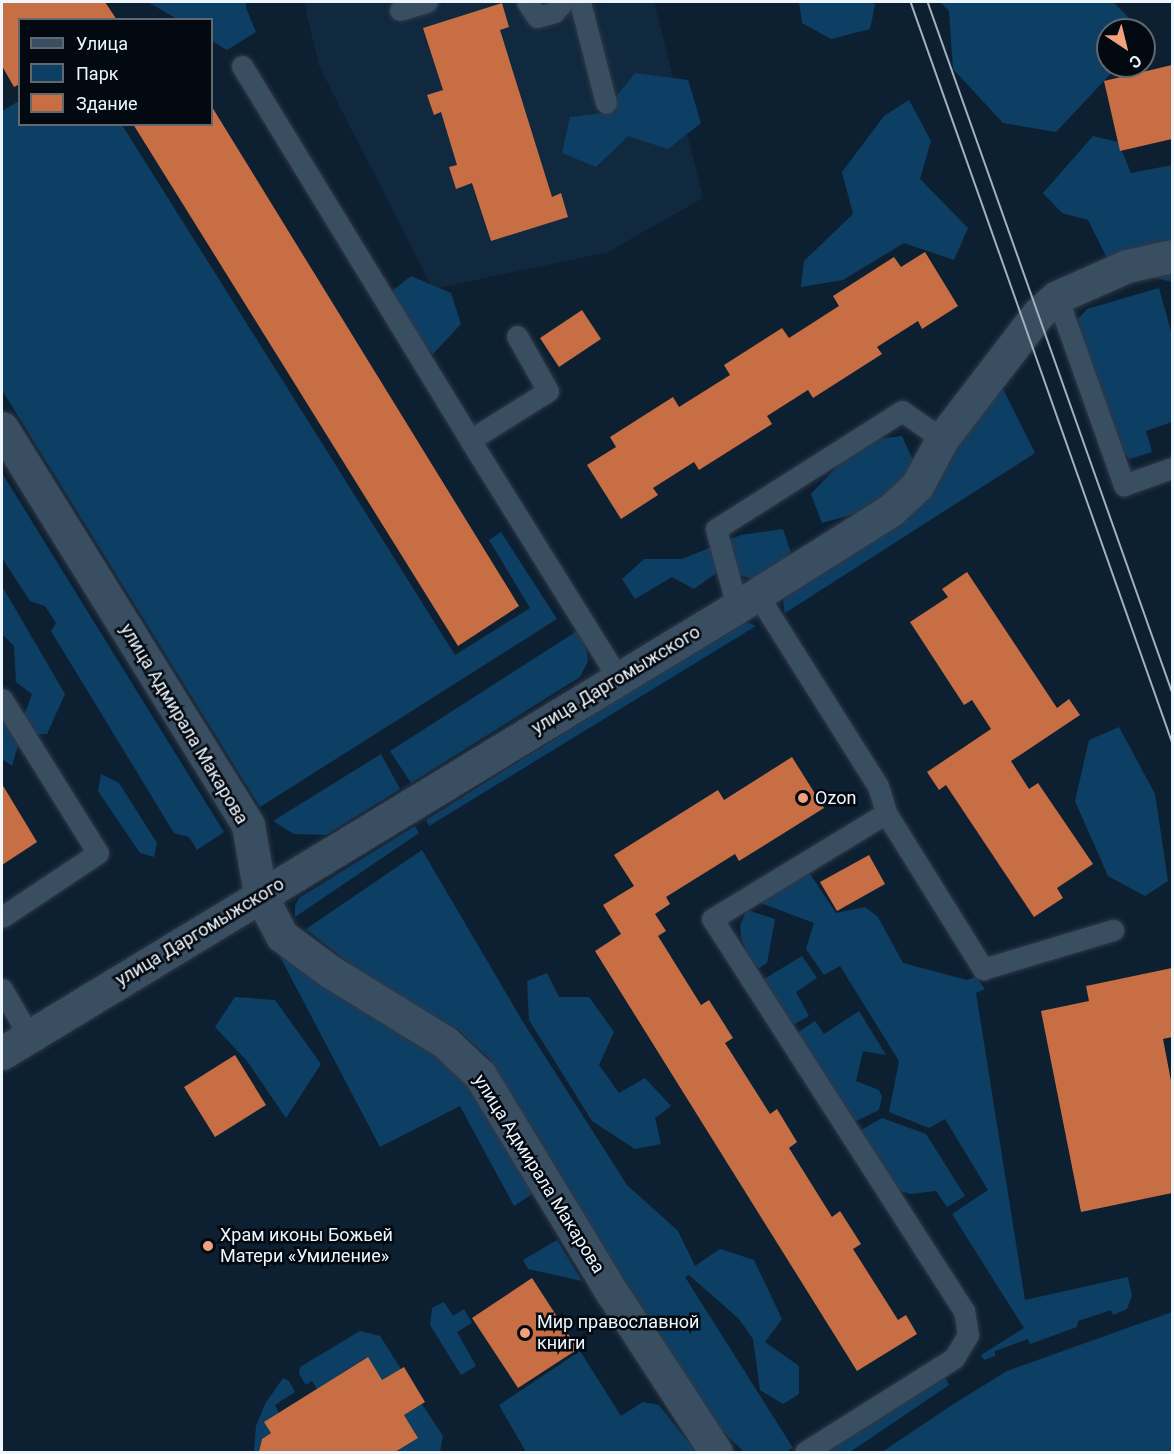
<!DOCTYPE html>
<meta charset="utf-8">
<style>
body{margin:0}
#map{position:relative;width:1174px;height:1454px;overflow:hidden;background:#0d2031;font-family:Roboto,sans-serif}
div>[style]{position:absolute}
.built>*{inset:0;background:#10293f}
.green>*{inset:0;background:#0d3f65}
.building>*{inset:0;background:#c86e44}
.roads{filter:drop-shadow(0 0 2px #303846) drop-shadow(0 0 2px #303846)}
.lane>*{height:21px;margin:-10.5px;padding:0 10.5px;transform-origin:10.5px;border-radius:10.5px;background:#394e61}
.street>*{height:33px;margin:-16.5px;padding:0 16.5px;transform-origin:16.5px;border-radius:16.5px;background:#394e61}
.tram>*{height:1.5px;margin:-0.75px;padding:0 0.75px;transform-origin:0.75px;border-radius:0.75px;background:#a4b0ba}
.dots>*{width:16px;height:16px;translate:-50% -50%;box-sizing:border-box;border:3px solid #030910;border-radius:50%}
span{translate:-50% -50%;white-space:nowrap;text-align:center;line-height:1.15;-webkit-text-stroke:5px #030910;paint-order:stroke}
.street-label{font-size:18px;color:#eef6fd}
.poi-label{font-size:18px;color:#eef6fd}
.left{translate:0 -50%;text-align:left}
.frame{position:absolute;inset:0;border:3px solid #eef6fd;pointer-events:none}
.legend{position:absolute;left:18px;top:18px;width:195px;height:108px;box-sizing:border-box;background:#030910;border:2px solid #61686f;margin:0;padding:8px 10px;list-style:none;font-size:18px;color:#eef6fd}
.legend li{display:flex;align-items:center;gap:12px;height:30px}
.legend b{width:30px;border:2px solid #61686f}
.north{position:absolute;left:1096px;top:18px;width:60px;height:60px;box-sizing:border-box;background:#030910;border:2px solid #61686f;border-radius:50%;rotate:145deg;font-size:16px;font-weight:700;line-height:24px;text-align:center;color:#eef6fd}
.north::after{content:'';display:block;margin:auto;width:21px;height:27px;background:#f1a17e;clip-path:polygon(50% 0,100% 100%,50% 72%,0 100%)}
</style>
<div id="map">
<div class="built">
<i style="clip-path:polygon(304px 2px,566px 2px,568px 4px,654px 2px,703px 198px,608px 252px,433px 289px,319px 66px)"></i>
</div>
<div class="green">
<i style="clip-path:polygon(148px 2px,246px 2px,246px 8px,256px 32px,227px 50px,212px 41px,212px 20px,177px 19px)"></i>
<i style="clip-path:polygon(799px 2px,872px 2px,875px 5px,870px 29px,831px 39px,802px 23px)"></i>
<i style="clip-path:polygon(940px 2px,1114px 3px,1132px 21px,1130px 30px,1108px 30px,1108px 66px,1118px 66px,1056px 132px,1003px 123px,953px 69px,949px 11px)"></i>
<i style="clip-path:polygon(635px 73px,688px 80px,701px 123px,668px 149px,628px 136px,596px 167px,562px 153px,570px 117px,603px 113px)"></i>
<i style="clip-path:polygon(909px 100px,931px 141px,920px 179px,968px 228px,954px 260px,904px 243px,843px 280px,801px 287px,804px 261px,853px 214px,842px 172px,884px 116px)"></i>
<i style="clip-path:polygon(19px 101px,20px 124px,122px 125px,455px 655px,530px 608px,489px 540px,501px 532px,557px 619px,260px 807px,2px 390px,2px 111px)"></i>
<i style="clip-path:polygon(1093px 136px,1118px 142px,1131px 173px,1172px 165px,1172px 282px,1111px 266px,1088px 220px,1062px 213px,1043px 193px)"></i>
<i style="clip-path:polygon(411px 276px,451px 293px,461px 324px,433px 354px,393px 322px,383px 298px)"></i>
<i style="clip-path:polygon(1159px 288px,1172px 335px,1172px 422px,1146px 431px,1152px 452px,1130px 459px,1121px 450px,1077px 328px,1078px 319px,1087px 309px)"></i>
<i style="clip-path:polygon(1003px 389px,1035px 453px,785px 613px,783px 603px,787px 593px,893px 526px,920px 506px,962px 439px)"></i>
<i style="clip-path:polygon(902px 436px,915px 465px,876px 508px,822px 523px,811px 494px,861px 441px)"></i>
<i style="clip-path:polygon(2px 473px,224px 832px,197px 850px,189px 837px,174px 833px,51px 631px,56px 623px,45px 606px,30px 601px,2px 558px)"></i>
<i style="clip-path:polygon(783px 529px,792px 556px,754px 580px,722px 569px,694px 589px,672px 577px,635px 599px,622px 579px,644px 559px,682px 559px,741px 535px)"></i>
<i style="clip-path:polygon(2px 586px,65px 694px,47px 734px,21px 735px,12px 766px,2px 759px,2px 711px,24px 716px,32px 694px,16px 682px,14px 646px,2px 634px)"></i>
<i style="clip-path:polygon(749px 623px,756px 626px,429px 826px,426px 820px,737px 624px)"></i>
<i style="clip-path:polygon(577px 631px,586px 648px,588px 661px,580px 677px,411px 783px,390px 751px)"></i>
<i style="clip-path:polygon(1119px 727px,1155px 794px,1168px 881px,1145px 896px,1108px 876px,1075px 801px,1089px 740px)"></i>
<i style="clip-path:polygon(381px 754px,400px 789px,326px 835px,294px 834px,273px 821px)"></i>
<i style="clip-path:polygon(101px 774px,119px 783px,157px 843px,154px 857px,140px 853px,98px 791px)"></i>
<i style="clip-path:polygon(415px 826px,419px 833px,295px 917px,295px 905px,299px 898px)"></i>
<i style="clip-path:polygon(422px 850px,523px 1022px,627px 1185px,678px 1231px,695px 1266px,720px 1249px,754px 1260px,782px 1319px,765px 1342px,799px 1366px,799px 1394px,783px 1404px,760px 1390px,753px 1339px,739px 1319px,689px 1275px,685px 1277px,793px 1448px,785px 1452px,744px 1452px,710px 1419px,621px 1274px,614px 1272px,569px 1196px,571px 1193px,488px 1057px,457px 1029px,409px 1004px,364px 975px,306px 929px)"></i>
<i style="clip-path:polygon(808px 871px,836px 913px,865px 907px,878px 917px,903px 963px,967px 980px,976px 977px,985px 989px,976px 993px,1025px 1300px,1128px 1277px,1132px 1296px,1127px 1309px,1113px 1315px,1111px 1310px,1078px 1321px,1077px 1327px,1030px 1344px,1028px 1339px,995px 1351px,995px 1356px,984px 1360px,981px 1355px,1024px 1328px,952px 1214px,988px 1190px,945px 1119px,929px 1128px,889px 1112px,899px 1061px,840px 966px,824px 975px,806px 949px,814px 923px,758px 902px)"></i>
<i style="clip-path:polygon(747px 910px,775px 919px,767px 963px,758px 969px,745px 949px,741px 937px,740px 925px)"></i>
<i style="clip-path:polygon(277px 951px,446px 1063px,467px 1086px,534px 1193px,514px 1206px,460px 1106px,380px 1147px)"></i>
<i style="clip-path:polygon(802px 956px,817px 978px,796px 992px,809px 1016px,793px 1025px,764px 979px)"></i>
<i style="clip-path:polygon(547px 973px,559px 997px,589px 997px,614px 1032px,599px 1065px,619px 1093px,645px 1078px,671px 1106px,655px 1118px,661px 1144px,635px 1149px,592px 1121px,529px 1020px,527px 981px)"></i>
<i style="clip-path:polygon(235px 997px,275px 1000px,321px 1064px,286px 1118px,247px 1061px,215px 1027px)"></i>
<i style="clip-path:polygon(859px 1011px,886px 1055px,863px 1051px,856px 1081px,879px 1090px,882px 1097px,879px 1110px,854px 1122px,797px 1033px,815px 1021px,824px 1034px)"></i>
<i style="clip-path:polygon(882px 1118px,926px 1134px,965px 1196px,947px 1207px,936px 1191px,910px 1194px,900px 1191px,890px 1181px,859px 1131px)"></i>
<i style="clip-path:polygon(557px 1240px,582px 1281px,528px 1269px,523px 1260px)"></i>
<i style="clip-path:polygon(444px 1302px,453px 1316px,464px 1309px,472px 1323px,457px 1332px,476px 1366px,461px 1375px,430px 1325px,432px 1308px)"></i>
<i style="clip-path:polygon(1172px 1312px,1172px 1452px,882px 1452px,955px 1403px,1007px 1371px)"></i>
<i style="clip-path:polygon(360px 1331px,380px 1336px,401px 1369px,382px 1380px,367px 1357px,317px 1389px,312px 1381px,306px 1385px,299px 1374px,300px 1367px)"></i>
<i style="clip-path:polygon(580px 1351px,621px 1416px,643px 1402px,659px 1405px,696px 1452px,526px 1452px,499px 1405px)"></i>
<i style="clip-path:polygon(945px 1377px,949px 1385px,850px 1452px,823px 1452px)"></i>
<i style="clip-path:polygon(283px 1378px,289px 1381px,295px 1392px,275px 1405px,279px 1413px,271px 1433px,262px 1439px,259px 1452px,254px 1452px,256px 1426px,265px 1404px)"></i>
<i style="clip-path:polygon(422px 1404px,443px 1436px,440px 1452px,395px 1452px,418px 1438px,404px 1415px)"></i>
</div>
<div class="building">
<i style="clip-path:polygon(2px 2px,105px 2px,117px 20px,20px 20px,20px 84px,14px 87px,2px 66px)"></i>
<i style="clip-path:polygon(502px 3px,509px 27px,500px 30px,552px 197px,561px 193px,568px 217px,491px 241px,472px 183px,456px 189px,449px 167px,457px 165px,441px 112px,434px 115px,427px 95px,443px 90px,423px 28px)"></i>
<i style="clip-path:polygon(1172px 65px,1172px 139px,1120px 151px,1104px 81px)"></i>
<i style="clip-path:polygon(212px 107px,519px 606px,458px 646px,133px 124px,212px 124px)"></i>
<i style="clip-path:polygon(925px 252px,958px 306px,922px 329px,918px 321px,877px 347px,882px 354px,813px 398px,808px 390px,767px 416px,772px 424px,699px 470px,694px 462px,653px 488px,658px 495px,621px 519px,587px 465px,616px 447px,610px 437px,673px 397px,679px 407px,730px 375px,724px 365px,782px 328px,789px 338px,839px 306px,833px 296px,894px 257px,901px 267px)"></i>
<i style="clip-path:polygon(582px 310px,601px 339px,559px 367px,540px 338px)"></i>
<i style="clip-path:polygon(967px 572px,1057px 708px,1069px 699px,1080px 715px,1011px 761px,1029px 789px,1038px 783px,1093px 864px,1057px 888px,1063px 898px,1034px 917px,946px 785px,939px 790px,927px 772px,991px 729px,972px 700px,964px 705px,910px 622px,948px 597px,942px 589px)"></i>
<i style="clip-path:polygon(792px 757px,824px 808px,739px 861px,735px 854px,666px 897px,670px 904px,655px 914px,666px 931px,658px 936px,701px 1005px,709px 1000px,733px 1038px,725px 1043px,770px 1114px,777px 1109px,797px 1142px,789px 1148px,832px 1217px,840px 1211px,861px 1244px,853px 1249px,898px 1320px,906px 1315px,917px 1334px,857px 1371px,595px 951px,621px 934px,603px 905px,634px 886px,614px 855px,718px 790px,724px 800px)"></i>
<i style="clip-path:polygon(2px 784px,37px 842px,2px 865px)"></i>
<i style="clip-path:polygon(869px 855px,885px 884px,837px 911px,820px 882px)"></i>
<i style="clip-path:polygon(1172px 968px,1172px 1037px,1163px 1039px,1172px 1086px,1172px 1193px,1081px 1212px,1041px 1011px,1089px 1001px,1086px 986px)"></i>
<i style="clip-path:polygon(235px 1055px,266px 1105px,215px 1137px,184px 1087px)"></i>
<i style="clip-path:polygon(532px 1278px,578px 1349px,518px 1388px,472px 1318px)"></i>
<i style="clip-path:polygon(368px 1357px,382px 1380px,404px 1367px,425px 1402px,404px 1415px,418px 1438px,395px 1452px,259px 1452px,262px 1439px,271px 1433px,264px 1422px)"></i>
</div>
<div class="roads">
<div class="lane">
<i style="left:527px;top:2px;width:18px;rotate:56deg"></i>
<i style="left:537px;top:17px;width:18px;rotate:-16deg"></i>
<i style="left:554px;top:12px;width:13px;rotate:-48deg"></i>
<i style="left:580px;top:2px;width:104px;rotate:75.6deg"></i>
<i style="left:400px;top:10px;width:28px;rotate:-17deg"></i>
<i style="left:242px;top:66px;width:438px;rotate:58.6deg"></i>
<i style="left:470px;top:440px;width:280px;rotate:58.1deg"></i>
<i style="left:1057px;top:297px;width:200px;rotate:70.4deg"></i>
<i style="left:1124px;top:485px;width:51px;rotate:-19.5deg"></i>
<i style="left:470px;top:440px;width:92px;rotate:-32.1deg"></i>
<i style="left:548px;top:391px;width:63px;rotate:-119.4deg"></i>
<i style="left:757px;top:594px;width:227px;rotate:57.8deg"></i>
<i style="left:878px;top:786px;width:28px;rotate:73deg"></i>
<i style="left:886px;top:813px;width:184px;rotate:58.1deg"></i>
<i style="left:983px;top:969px;width:136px;rotate:-16.7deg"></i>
<i style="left:737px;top:607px;width:81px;rotate:-105.1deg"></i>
<i style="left:716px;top:529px;width:220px;rotate:-32.4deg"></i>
<i style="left:902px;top:411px;width:49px;rotate:35deg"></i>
<i style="left:2px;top:699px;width:181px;rotate:58.1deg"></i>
<i style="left:98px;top:853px;width:115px;rotate:146.3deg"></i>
<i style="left:2px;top:989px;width:54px;rotate:60.1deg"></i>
<i style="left:805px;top:1452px;width:176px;rotate:-32.2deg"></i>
<i style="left:954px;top:1358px;width:27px;rotate:-59deg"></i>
<i style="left:968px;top:1335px;width:24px;rotate:-99deg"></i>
<i style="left:964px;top:1311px;width:466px;rotate:-122.7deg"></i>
<i style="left:712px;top:919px;width:204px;rotate:-31.3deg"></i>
</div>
<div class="street">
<i style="left:2px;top:428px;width:467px;rotate:58.2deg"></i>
<i style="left:248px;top:825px;width:70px;rotate:80.1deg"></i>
<i style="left:260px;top:894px;width:47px;rotate:62.4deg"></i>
<i style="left:282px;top:936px;width:61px;rotate:36.3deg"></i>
<i style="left:331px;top:972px;width:134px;rotate:31.6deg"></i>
<i style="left:445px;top:1042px;width:48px;rotate:43.3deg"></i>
<i style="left:480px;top:1075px;width:253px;rotate:58.8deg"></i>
<i style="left:611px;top:1291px;width:192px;rotate:56.9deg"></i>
<i style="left:2px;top:1053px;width:860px;rotate:-31.25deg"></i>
<i style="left:737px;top:607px;width:182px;rotate:-32.2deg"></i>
<i style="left:891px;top:510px;width:35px;rotate:-43deg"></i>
<i style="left:917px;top:486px;width:53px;rotate:-62deg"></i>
<i style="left:942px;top:439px;width:158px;rotate:-52.5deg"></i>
<i style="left:1038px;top:314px;width:25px;rotate:-42deg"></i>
<i style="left:1057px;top:297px;width:77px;rotate:-23.9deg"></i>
<i style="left:1127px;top:266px;width:46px;rotate:-12.5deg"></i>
</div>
</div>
<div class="tram">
<i style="left:911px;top:2px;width:784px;rotate:70.55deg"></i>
<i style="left:928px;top:2px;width:731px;rotate:70.5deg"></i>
</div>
<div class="dots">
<i style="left:803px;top:798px;background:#f1a17e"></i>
<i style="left:208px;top:1246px;background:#f1a17e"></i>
<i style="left:525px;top:1333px;background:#f1a17e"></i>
</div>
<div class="street-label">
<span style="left:616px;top:680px;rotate:-31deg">улица Даргомыжского</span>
<span style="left:184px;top:724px;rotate:59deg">улица Адмирала Макарова</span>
<span style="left:200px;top:932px;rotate:-31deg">улица Даргомыжского</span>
<span style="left:539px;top:1174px;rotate:58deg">улица Адмирала Макарова</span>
</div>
<div class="poi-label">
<span class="left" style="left:815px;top:798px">Ozon</span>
<span class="left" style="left:220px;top:1246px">Храм иконы Божьей<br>Матери «Умиление»</span>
<span class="left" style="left:537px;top:1333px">Мир православной<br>книги</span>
</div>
<div class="frame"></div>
<ul class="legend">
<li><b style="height:8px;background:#394e61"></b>Улица</li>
<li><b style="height:16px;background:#0d3f65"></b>Парк</li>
<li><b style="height:16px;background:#c86e44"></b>Здание</li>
</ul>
<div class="north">С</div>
</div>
